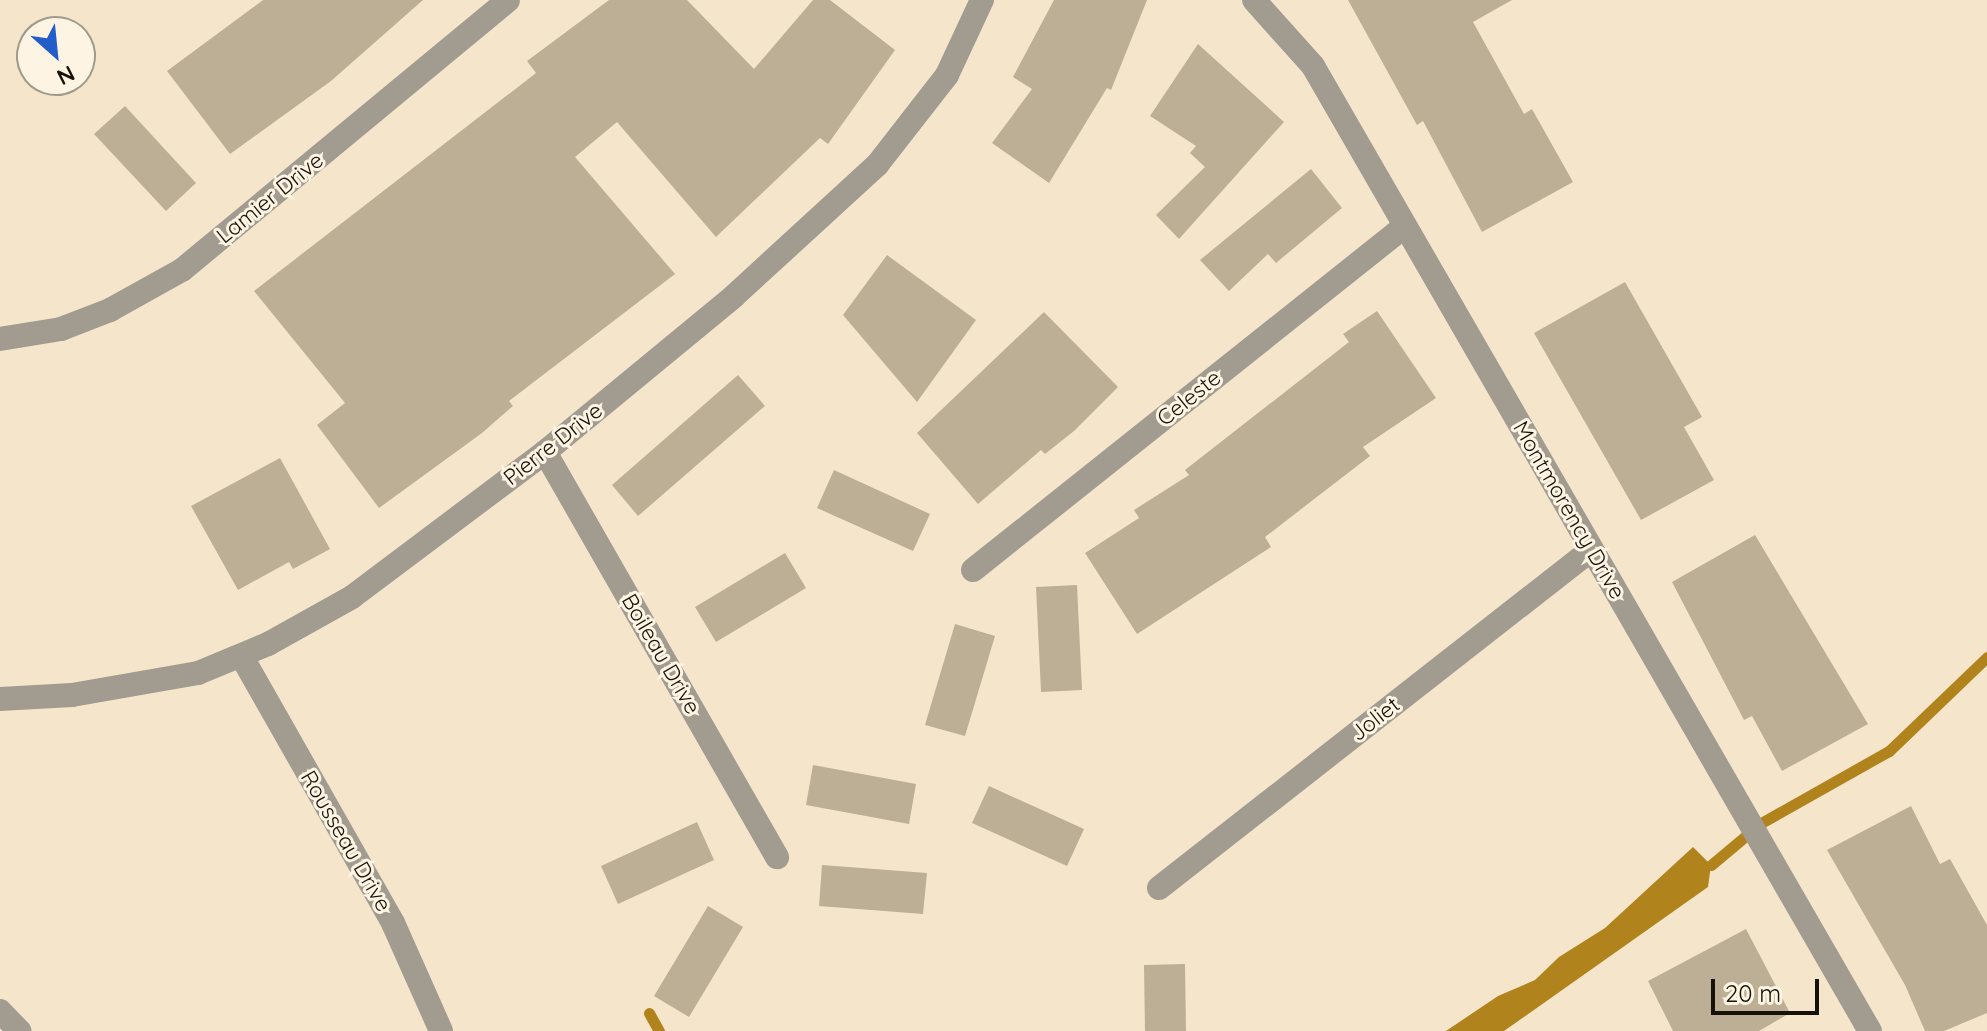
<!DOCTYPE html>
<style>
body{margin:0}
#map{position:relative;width:1987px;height:1031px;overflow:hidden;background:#f5e6cb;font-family:Quicksand,sans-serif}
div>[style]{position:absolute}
.water>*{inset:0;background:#b1831c}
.stream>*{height:11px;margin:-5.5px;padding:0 5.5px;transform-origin:5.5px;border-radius:5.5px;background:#b1831c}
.building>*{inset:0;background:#bdaf95}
.minor>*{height:24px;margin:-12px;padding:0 12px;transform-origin:12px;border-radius:12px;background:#a19b90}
span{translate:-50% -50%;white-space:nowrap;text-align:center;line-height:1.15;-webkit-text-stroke:6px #fdf4e4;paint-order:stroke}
.street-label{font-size:22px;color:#171209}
.north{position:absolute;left:16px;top:16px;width:80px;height:80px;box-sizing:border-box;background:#fdf4e4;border:2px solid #a19a8c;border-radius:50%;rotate:153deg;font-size:22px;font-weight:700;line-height:32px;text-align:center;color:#171209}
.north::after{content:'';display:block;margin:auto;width:28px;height:36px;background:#235dca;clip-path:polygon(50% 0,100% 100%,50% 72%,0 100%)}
.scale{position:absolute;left:1711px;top:979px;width:108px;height:36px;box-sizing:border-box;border:4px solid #171209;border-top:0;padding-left:10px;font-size:24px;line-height:28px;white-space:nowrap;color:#171209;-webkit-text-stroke:6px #fdf4e4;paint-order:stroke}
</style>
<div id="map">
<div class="water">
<i style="clip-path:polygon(1693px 847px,1711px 865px,1708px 887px,1504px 1031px,1446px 1031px,1498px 996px,1535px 980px,1559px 957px,1605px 928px)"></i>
</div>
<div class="stream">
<i style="left:1711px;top:865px;width:65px;rotate:-40deg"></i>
<i style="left:1761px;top:823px;width:147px;rotate:-29.4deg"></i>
<i style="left:1889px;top:751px;width:136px;rotate:-43.8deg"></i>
<i style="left:649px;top:1013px;width:21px;rotate:61deg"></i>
</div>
<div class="building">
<i style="clip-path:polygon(263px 0,423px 0,331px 81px,230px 154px,167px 71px)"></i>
<i style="clip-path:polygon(609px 0,687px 0,754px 69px,813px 0,830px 0,895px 50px,828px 144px,820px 138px,716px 237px,617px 122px,575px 157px,675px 274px,509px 401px,513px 406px,482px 433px,379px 508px,317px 425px,345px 403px,254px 291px,536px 73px,527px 61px)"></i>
<i style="clip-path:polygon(1054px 0,1147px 0,1111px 90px,1107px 88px,1049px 183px,992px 143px,1032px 89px,1013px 77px)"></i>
<i style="clip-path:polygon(1348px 0,1512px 0,1473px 22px,1524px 114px,1532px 109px,1573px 182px,1482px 232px,1423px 121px,1417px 125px)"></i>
<i style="clip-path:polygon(1198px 44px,1284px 122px,1179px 239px,1156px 215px,1205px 167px,1190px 153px,1196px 146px,1150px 116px)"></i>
<i style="clip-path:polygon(125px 106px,196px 183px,166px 211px,94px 134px)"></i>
<i style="clip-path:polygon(1311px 169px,1342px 208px,1276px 263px,1268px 254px,1229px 291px,1200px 260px)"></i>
<i style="clip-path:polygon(887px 255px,976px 320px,917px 402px,843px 315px)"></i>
<i style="clip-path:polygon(1625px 282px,1702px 417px,1684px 427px,1714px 480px,1641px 520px,1534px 333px)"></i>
<i style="clip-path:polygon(1377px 311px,1436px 398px,1363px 447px,1370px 456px,1265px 537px,1271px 547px,1137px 634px,1085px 553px,1139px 518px,1134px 510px,1189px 475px,1185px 470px,1349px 342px,1343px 334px)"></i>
<i style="clip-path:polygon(1044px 312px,1118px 387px,1074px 431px,1045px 454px,1041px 450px,978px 504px,917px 433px)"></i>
<i style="clip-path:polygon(738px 375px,765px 406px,638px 516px,612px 485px)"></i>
<i style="clip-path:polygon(280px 458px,330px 549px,293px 569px,289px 562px,238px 590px,191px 506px)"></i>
<i style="clip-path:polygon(834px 470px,930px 514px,913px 551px,817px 508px)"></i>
<i style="clip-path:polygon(1755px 535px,1868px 724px,1782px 771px,1752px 716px,1744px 720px,1672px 582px)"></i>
<i style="clip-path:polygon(785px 553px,806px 588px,716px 642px,695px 607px)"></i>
<i style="clip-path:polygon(1077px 585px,1082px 690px,1041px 692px,1036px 587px)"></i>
<i style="clip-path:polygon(955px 624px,995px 636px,965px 736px,925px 725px)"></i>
<i style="clip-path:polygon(813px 765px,916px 784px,909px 824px,806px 805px)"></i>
<i style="clip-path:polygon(989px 786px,1084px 829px,1067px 866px,972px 823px)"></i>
<i style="clip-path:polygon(1911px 806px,1940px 864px,1950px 859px,1987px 925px,1987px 1013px,1944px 1031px,1925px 1031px,1905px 985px,1827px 850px)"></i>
<i style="clip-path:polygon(697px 822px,714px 860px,618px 904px,601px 866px)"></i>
<i style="clip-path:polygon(822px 865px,927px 873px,923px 914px,819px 906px)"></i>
<i style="clip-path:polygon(708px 906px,743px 927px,689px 1017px,654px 996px)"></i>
<i style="clip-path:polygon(1746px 929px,1790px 1013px,1759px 1031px,1673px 1031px,1648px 981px)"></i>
<i style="clip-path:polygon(1185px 964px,1186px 1031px,1145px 1031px,1144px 965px)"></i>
</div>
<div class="minor">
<i style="left:1254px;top:0;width:89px;rotate:48.2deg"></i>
<i style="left:1313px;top:66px;width:1114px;rotate:60.01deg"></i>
<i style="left:0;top:339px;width:62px;rotate:-9.3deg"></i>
<i style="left:61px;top:329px;width:53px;rotate:-21.2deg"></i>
<i style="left:110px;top:310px;width:82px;rotate:-29.1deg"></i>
<i style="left:182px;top:270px;width:423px;rotate:-39.6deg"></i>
<i style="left:545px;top:452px;width:467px;rotate:60.2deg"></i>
<i style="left:973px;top:570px;width:552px;rotate:-38.53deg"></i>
<i style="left:242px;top:657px;width:306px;rotate:60.4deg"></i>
<i style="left:393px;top:923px;width:118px;rotate:66deg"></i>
<i style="left:0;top:699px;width:72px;rotate:-3.2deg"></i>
<i style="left:72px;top:695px;width:128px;rotate:-9.9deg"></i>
<i style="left:198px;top:673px;width:76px;rotate:-22.5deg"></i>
<i style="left:268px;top:644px;width:96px;rotate:-29.2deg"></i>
<i style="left:352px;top:597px;width:241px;rotate:-36.9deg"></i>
<i style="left:545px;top:452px;width:245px;rotate:-39.5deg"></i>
<i style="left:734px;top:296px;width:194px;rotate:-42.5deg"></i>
<i style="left:877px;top:165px;width:114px;rotate:-52.1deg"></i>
<i style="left:947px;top:75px;width:83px;rotate:-65deg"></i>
<i style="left:1159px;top:888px;width:549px;rotate:-38.04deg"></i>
<i style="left:0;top:1011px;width:28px;rotate:46deg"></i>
</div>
<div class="street-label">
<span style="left:270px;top:198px;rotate:-39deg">Lamier Drive</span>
<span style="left:1189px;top:398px;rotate:-39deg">Celeste</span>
<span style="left:553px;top:444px;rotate:-38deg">Pierre Drive</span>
<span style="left:1569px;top:510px;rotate:60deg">Montmorency Drive</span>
<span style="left:661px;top:654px;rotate:60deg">Boileau Drive</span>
<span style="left:1375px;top:719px;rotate:-38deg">Joliet</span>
<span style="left:346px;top:841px;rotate:60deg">Rousseau Drive</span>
</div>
<div class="north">N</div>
<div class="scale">20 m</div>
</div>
